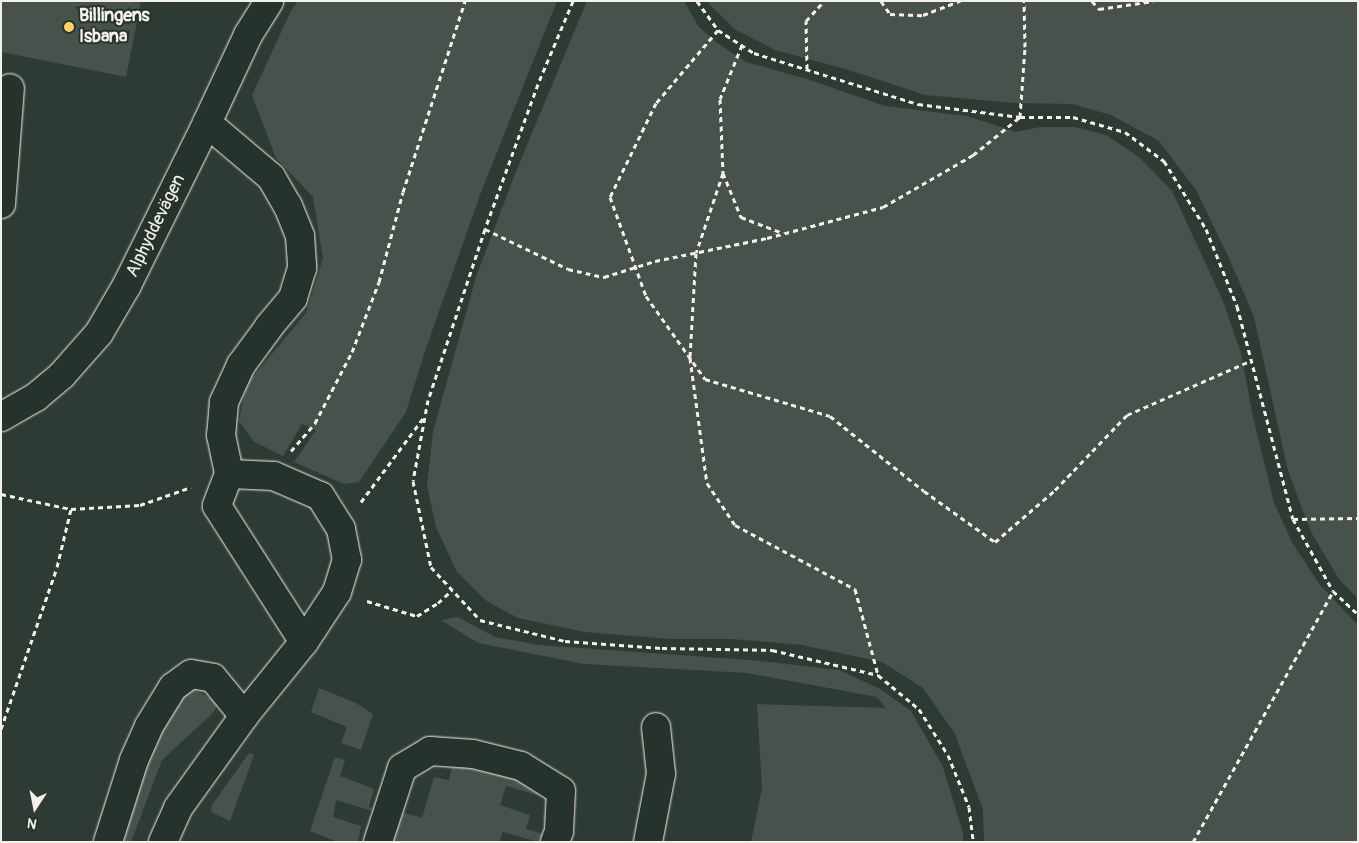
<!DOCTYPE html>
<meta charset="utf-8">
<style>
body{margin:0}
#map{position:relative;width:1359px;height:843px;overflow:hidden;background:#2e3b34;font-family:Pangolin,sans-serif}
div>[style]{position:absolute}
.green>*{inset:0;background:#48524c}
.path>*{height:3px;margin-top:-1.5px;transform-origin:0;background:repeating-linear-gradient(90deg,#f4f1e8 0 5px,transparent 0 9px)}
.roads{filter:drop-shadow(0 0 1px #f4f1e8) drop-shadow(0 0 1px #f4f1e8)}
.minor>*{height:28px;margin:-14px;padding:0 14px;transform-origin:14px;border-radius:14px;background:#26332d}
.dots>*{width:14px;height:14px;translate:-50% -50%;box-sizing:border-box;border:2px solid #26332d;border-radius:50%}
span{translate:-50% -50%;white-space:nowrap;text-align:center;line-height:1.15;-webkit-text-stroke:4px #26332d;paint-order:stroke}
.poi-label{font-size:18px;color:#f4f1e8;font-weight:700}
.left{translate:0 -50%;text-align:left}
.street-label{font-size:18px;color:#f4f1e8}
.frame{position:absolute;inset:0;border:2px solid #f4f1e8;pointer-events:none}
.north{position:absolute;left:10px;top:783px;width:50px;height:50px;-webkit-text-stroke:4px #26332d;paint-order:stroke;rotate:191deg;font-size:14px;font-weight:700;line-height:20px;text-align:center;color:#f4f1e8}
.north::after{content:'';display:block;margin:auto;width:18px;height:22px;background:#f4f1e8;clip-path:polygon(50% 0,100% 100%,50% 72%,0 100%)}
</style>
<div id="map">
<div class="green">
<i style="clip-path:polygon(1px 1px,141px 1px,126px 77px,1px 52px)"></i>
<i style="clip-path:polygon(298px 1px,557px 1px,480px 195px,425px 351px,406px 412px,359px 482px,344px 484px,294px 462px,316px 430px,302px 424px,283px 456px,253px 441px,239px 421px,246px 385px,306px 313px,323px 258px,313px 197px,276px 158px,252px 95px,291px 11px)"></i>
<i style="clip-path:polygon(587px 1px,684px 1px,698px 26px,717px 43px,746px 62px,807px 79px,885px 106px,967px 116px,1016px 132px,1040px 127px,1075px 127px,1106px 135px,1139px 157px,1172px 191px,1223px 301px,1241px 353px,1253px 417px,1274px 503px,1293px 544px,1320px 585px,1358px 625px,1358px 842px,984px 842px,983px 810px,955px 734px,923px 688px,882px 662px,802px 645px,732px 639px,670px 639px,585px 632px,518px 618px,485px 600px,457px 572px,436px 527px,427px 485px,433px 432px,476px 277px,515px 174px)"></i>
<i style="clip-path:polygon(706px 1px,1358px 1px,1358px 599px,1339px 579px,1311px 532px,1288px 471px,1254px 317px,1229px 258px,1196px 190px,1159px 141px,1111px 115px,1072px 104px,1015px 103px,925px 95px,849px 70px,775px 50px,736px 30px)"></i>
<i style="clip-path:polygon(458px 617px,495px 637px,539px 645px,750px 660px,839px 670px,880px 689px,911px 711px,943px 767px,963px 833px,963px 842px,751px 842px,762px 788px,757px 704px,886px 708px,877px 697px,747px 673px,584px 664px,478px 643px,441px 620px)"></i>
<i style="clip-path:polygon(186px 688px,195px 690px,219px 703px,212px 714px,162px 760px,131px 842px,116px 842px,145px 756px)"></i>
<i style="clip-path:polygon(319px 688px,356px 703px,373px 714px,361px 750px,341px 743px,347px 727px,311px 712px)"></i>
<i style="clip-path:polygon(249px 753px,254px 755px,230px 821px,211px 812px,212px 805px)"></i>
<i style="clip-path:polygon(335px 757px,345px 760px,340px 776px,374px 789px,369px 807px,376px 812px,336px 800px,333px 817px,361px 826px,358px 842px,338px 842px,310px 831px)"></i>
<i style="clip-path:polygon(453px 763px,519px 780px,540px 796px,506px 786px,500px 805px,530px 815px,526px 829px,543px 834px,539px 842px,503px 832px,499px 842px,391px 842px,402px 812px,422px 818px,434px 777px,449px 780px)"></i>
</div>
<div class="path">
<i style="left:573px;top:1px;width:90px;rotate:112.9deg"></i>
<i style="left:538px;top:84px;width:154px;rotate:110.1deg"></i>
<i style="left:485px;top:229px;width:180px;rotate:108.4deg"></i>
<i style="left:428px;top:400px;width:82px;rotate:100.5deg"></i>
<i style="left:413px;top:481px;width:88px;rotate:78.2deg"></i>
<i style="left:431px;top:567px;width:72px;rotate:47.2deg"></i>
<i style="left:480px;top:620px;width:88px;rotate:13.9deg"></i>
<i style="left:565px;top:641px;width:97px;rotate:4.1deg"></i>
<i style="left:662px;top:648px;width:110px;rotate:1deg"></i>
<i style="left:772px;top:650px;width:109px;rotate:13.3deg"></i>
<i style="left:878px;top:675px;width:53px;rotate:39.7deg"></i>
<i style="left:919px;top:709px;width:54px;rotate:57.8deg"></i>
<i style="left:948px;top:755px;width:56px;rotate:68deg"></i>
<i style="left:969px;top:807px;width:35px;rotate:83deg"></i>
<i style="left:697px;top:1px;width:36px;rotate:54deg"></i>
<i style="left:718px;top:30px;width:43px;rotate:32.6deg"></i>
<i style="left:754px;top:53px;width:172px;rotate:17.3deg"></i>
<i style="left:918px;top:104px;width:103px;rotate:7.3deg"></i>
<i style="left:1020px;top:117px;width:53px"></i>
<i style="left:1073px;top:117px;width:54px;rotate:16.1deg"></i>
<i style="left:1125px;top:132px;width:49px;rotate:36.6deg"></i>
<i style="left:1164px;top:161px;width:80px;rotate:58.3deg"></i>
<i style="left:1206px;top:229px;width:83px;rotate:68.1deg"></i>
<i style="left:1237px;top:306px;width:220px;rotate:75.3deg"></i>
<i style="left:1293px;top:519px;width:82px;rotate:60.9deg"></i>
<i style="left:1333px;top:591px;width:34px;rotate:43deg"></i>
<i style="left:881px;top:1px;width:16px;rotate:55deg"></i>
<i style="left:890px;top:14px;width:33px;rotate:2deg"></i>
<i style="left:923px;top:15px;width:40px;rotate:-21deg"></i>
<i style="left:1092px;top:1px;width:11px;rotate:49deg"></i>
<i style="left:1099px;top:9px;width:55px;rotate:-8.4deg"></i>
<i style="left:718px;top:30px;width:96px;rotate:130.3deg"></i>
<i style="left:656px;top:103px;width:105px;rotate:116.1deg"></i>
<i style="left:610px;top:197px;width:105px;rotate:70deg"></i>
<i style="left:646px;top:296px;width:102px;rotate:54.6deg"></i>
<i style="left:705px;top:379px;width:130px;rotate:16.5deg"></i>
<i style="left:830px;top:416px;width:120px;rotate:38.6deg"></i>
<i style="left:924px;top:491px;width:87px;rotate:35.7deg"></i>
<i style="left:995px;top:542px;width:79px;rotate:-40.9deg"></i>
<i style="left:1055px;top:490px;width:104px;rotate:-46.2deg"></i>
<i style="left:1127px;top:415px;width:134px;rotate:-23.7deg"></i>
<i style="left:742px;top:45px;width:58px;rotate:112.2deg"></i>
<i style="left:720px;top:99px;width:74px;rotate:87.7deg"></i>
<i style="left:723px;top:173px;width:48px;rotate:67.8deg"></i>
<i style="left:741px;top:217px;width:45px;rotate:20.9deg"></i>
<i style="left:807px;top:69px;width:48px;rotate:-91.2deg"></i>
<i style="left:806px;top:21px;width:27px;rotate:-48deg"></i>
<i style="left:723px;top:173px;width:84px;rotate:108.6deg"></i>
<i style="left:696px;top:253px;width:105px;rotate:93.3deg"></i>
<i style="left:690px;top:358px;width:126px;rotate:82.3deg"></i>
<i style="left:707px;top:483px;width:50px;rotate:56.3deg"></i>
<i style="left:735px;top:525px;width:136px;rotate:28.1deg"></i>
<i style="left:855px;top:589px;width:89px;rotate:75deg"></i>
<i style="left:485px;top:229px;width:92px;rotate:25.7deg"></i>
<i style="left:568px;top:269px;width:37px;rotate:13deg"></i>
<i style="left:604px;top:277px;width:53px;rotate:-17.4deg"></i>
<i style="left:655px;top:261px;width:114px;rotate:-11.6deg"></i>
<i style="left:767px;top:238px;width:120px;rotate:-15deg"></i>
<i style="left:883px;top:207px;width:104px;rotate:-30deg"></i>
<i style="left:973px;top:155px;width:60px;rotate:-39deg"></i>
<i style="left:1020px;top:117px;width:70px;rotate:-85.9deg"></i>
<i style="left:1025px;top:47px;width:46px;rotate:-91.2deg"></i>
<i style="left:291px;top:451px;width:37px;rotate:-49deg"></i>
<i style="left:315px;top:423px;width:80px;rotate:-62.5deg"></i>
<i style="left:352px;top:352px;width:75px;rotate:-68.9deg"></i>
<i style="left:379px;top:282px;width:93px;rotate:-75.1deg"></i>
<i style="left:403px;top:192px;width:201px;rotate:-72deg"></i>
<i style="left:1px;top:494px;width:72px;rotate:12.1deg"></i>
<i style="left:71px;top:509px;width:69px;rotate:-3.3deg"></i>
<i style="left:140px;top:505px;width:54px;rotate:-19.4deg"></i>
<i style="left:361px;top:502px;width:106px;rotate:-53.5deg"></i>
<i style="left:1293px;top:519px;width:65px;rotate:-0.9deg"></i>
<i style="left:367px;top:601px;width:52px;rotate:16.7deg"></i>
<i style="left:417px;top:616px;width:25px;rotate:-32deg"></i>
<i style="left:438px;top:603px;width:19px;rotate:-43deg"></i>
<i style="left:1px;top:729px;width:171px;rotate:-70.9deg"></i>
<i style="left:57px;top:567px;width:60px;rotate:-76.4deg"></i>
<i style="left:1193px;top:842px;width:287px;rotate:-60.8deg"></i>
</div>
<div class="roads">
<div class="minor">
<i style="left:207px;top:123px;width:84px;rotate:40.2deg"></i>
<i style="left:271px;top:177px;width:34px;rotate:60deg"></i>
<i style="left:288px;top:206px;width:32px;rotate:68deg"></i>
<i style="left:300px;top:236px;width:32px;rotate:86deg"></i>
<i style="left:302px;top:268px;width:31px;rotate:107deg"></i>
<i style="left:293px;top:298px;width:38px;rotate:130deg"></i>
<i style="left:269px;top:327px;width:47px;rotate:126.4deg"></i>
<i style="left:241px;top:365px;width:41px;rotate:114.7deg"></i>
<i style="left:224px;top:402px;width:33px;rotate:95deg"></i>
<i style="left:221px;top:435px;width:40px;rotate:78deg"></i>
<i style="left:229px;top:474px;width:34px;rotate:111deg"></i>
<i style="left:217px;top:506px;width:161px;rotate:57.4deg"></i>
<i style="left:304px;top:642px;width:60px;rotate:-56.6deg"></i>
<i style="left:337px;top:592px;width:34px;rotate:-73deg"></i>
<i style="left:347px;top:560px;width:32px;rotate:-101deg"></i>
<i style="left:341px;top:529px;width:39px;rotate:-122deg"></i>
<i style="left:320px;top:496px;width:50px;rotate:-156.5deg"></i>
<i style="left:274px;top:476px;width:45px;rotate:-177.5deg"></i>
<i style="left:1px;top:204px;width:116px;rotate:-85.6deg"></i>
<i style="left:1px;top:417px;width:40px;rotate:-29.7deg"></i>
<i style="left:36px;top:397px;width:34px;rotate:-40deg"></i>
<i style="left:62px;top:375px;width:56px;rotate:-48.6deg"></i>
<i style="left:99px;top:333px;width:56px;rotate:-59.7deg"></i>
<i style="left:127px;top:285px;width:181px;rotate:-63.7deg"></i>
<i style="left:207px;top:123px;width:97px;rotate:-65deg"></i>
<i style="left:248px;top:35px;width:40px;rotate:-58deg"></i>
<i style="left:108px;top:842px;width:86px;rotate:-72.4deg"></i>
<i style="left:134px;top:760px;width:37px;rotate:-66deg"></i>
<i style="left:149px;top:726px;width:46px;rotate:-58.4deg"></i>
<i style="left:173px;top:687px;width:22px;rotate:-36deg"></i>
<i style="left:191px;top:674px;width:22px;rotate:10deg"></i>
<i style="left:213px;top:678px;width:49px;rotate:50.8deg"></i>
<i style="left:163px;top:842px;width:37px;rotate:-66deg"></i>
<i style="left:178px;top:808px;width:113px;rotate:-54.3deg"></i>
<i style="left:244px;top:716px;width:95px;rotate:-51deg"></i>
<i style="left:378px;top:842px;width:78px;rotate:-72deg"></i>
<i style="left:402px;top:768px;width:33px;rotate:-31deg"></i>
<i style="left:430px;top:751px;width:43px;rotate:4deg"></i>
<i style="left:473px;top:754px;width:49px;rotate:14deg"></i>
<i style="left:521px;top:766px;width:47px;rotate:32deg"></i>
<i style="left:561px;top:791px;width:40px;rotate:92.9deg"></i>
<i style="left:559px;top:831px;width:12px;rotate:110deg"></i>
<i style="left:648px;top:842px;width:69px;rotate:-79.2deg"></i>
<i style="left:661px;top:774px;width:47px;rotate:-96.1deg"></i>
</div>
</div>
<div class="dots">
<i style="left:69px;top:27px;background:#ffd166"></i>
</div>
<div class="poi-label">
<span class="left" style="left:79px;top:27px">Billingens<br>Isbana</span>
</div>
<div class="street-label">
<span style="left:156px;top:226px;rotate:-64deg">Alphyddevägen</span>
</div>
<div class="frame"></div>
<div class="north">N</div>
</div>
